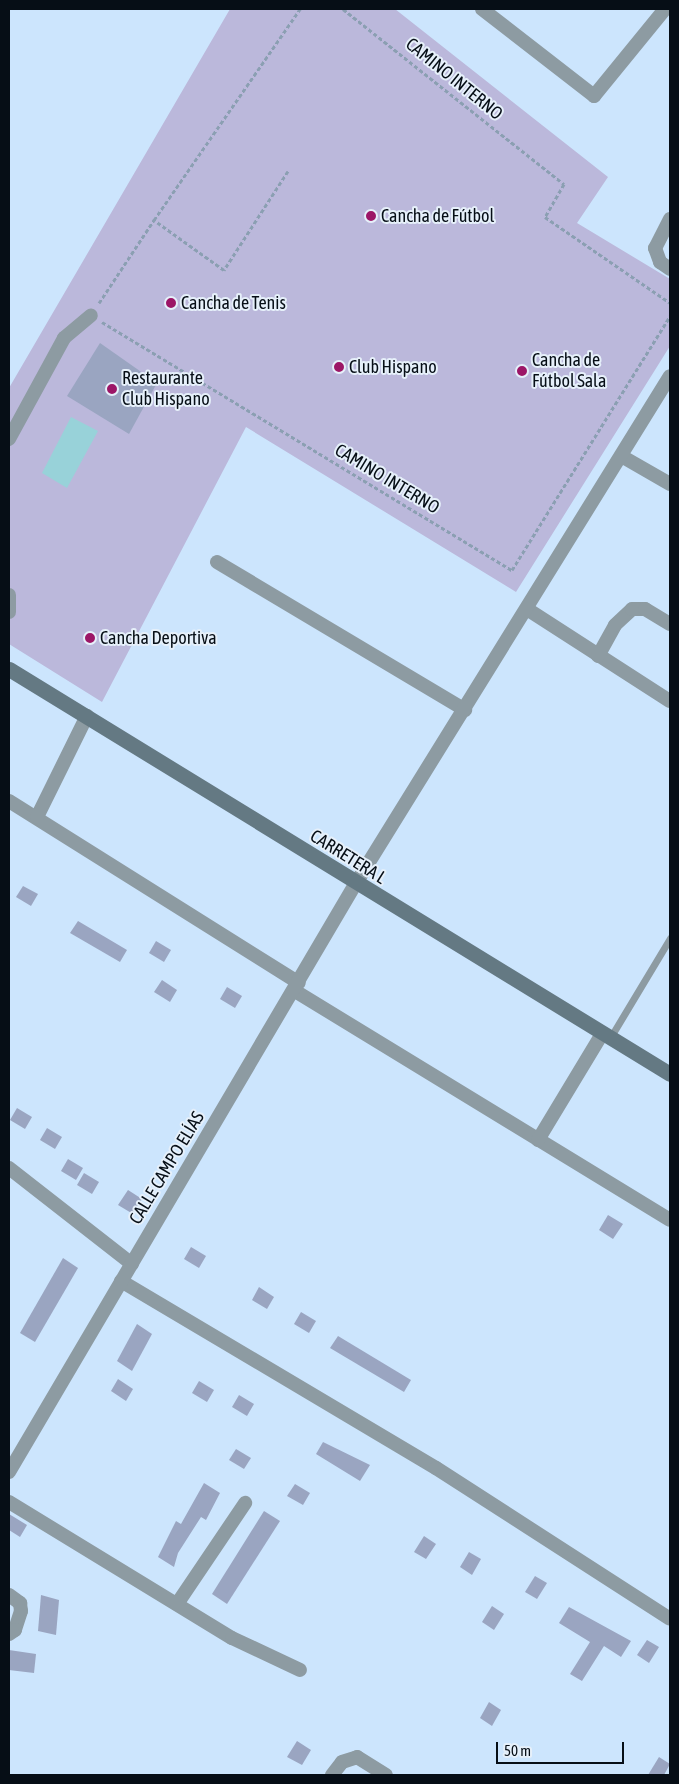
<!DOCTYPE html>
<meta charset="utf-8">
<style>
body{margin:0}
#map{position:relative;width:679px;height:1784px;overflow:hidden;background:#cce5fd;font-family:"Asap Condensed",sans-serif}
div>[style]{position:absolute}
.green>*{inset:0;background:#bbb8db}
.water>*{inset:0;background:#98d2d9}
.building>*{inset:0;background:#9aa5c1}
.path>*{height:3px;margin-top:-1.5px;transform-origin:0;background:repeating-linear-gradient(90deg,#8b9fb2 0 4px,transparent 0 6.5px)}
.lane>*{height:7px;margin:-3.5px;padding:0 3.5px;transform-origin:3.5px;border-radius:3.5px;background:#8d9ba2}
.street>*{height:14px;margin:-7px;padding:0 7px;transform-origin:7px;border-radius:7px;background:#8d9ba2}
.secondary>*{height:15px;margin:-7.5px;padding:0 7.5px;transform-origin:7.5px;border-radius:7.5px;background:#647983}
.dots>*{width:14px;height:14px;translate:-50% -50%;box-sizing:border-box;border:2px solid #e6f0fa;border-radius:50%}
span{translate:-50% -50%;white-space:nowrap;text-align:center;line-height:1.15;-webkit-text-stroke:4px #e6f0fa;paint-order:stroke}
.street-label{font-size:18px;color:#060e16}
.poi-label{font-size:18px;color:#060e16}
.left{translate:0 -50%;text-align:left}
.frame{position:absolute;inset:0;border:10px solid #060e16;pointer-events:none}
.scale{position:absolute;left:496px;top:1742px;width:128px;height:22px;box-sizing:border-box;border:2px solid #060e16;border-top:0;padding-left:6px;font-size:15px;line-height:18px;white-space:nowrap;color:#060e16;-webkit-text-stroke:4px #e6f0fa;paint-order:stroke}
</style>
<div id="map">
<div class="green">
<i style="clip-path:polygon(230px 9px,395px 9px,608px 177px,577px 223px,670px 279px,670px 346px,516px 592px,246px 427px,102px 702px,9px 644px,9px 388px)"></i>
</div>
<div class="water">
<i style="clip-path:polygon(71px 417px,98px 431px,67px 488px,42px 473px)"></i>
</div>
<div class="building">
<i style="clip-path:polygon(100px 343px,157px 383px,129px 434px,67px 396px)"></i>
<i style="clip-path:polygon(23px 886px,38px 894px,31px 906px,16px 897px)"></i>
<i style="clip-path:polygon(78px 921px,127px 950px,120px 962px,70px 933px)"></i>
<i style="clip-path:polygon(156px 941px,171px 950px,164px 962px,149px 953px)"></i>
<i style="clip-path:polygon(162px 980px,177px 990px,170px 1002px,154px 992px)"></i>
<i style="clip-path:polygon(227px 987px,242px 996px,235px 1008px,220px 999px)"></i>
<i style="clip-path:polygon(17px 1108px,32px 1117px,25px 1129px,10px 1120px)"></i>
<i style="clip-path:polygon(47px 1128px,62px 1137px,55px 1149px,40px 1140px)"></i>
<i style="clip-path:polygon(68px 1159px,83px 1168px,76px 1180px,61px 1171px)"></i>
<i style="clip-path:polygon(84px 1173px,99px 1182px,92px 1194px,77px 1185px)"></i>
<i style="clip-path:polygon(128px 1190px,142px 1199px,133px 1214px,118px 1205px)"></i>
<i style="clip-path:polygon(608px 1215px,623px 1224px,613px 1239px,599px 1230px)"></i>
<i style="clip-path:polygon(191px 1247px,206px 1256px,199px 1268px,184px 1259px)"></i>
<i style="clip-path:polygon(63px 1258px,78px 1268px,35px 1342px,20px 1333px)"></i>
<i style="clip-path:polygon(259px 1287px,274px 1297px,267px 1309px,252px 1300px)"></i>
<i style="clip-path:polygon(301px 1312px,316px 1321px,309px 1333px,294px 1324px)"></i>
<i style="clip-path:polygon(137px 1324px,152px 1334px,132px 1371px,117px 1361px)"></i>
<i style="clip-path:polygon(338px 1336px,411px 1380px,404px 1392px,330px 1348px)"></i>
<i style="clip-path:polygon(118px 1379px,133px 1389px,126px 1401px,111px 1391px)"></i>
<i style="clip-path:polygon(199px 1381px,214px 1390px,207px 1402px,192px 1393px)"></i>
<i style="clip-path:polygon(239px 1395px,254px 1404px,247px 1416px,232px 1407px)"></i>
<i style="clip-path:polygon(323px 1442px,370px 1465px,360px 1481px,316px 1454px)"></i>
<i style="clip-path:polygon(236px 1449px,251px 1458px,244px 1469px,229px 1460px)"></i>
<i style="clip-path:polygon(204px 1483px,220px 1493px,206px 1520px,201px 1517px,178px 1553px,174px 1567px,158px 1557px,176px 1521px,181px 1524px)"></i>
<i style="clip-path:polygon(295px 1484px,310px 1493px,303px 1505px,287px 1496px)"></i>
<i style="clip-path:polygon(264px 1511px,280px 1521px,227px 1604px,212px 1594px)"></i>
<i style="clip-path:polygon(9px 1514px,27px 1525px,20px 1537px,9px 1530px)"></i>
<i style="clip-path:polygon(424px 1536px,436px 1544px,426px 1559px,414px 1552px)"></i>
<i style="clip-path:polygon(469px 1552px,481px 1559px,472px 1575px,460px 1567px)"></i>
<i style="clip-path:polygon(535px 1576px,547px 1583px,537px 1599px,525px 1592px)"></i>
<i style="clip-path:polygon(41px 1595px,59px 1600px,56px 1635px,38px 1631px)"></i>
<i style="clip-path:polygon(492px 1606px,504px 1614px,494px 1630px,482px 1622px)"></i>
<i style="clip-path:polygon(569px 1607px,631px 1641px,621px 1657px,604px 1646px,582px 1681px,570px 1674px,590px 1642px,559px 1623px)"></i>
<i style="clip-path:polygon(647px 1640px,659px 1647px,649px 1663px,637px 1655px)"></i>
<i style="clip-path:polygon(9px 1650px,36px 1654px,34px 1673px,9px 1670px)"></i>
<i style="clip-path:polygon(489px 1702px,501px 1710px,492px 1726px,480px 1718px)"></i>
<i style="clip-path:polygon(297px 1741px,311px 1750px,302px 1765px,287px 1757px)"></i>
<i style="clip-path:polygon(659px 1757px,670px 1764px,664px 1775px,648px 1775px)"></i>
</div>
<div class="path">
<i style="left:343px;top:9px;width:282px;rotate:38.4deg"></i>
<i style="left:564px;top:184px;width:38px;rotate:120deg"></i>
<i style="left:545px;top:217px;width:152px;rotate:34.5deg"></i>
<i style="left:288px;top:171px;width:118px;rotate:122.9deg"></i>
<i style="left:224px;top:270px;width:86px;rotate:-144.5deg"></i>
<i style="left:154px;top:220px;width:257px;rotate:-55.3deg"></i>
<i style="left:99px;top:303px;width:100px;rotate:-56.5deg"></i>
<i style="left:102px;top:322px;width:479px;rotate:31.2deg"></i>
<i style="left:512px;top:570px;width:299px;rotate:-58.1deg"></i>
</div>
<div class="lane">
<i style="left:610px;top:1038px;width:117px;rotate:-59deg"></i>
</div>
<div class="street">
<i style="left:482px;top:9px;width:142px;rotate:37.8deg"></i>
<i style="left:594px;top:96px;width:112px;rotate:-50.8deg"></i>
<i style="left:670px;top:219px;width:33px;rotate:117deg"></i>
<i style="left:655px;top:248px;width:15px;rotate:70deg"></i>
<i style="left:660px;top:262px;width:12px;rotate:35deg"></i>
<i style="left:9px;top:439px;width:115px;rotate:-61.4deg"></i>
<i style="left:64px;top:338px;width:35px;rotate:-40deg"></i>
<i style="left:623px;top:457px;width:54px;rotate:29.9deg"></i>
<i style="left:217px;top:562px;width:289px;rotate:30.8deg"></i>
<i style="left:9px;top:595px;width:17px;rotate:90deg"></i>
<i style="left:527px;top:609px;width:170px;rotate:32.8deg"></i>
<i style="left:598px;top:656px;width:35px;rotate:-61deg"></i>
<i style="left:615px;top:625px;width:23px;rotate:-43deg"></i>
<i style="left:632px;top:609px;width:13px"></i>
<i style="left:645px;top:609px;width:29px;rotate:31deg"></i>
<i style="left:9px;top:801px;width:342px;rotate:32.1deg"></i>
<i style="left:37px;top:817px;width:113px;rotate:-63.7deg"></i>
<i style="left:295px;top:991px;width:439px;rotate:31.4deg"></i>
<i style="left:538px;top:1140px;width:124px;rotate:-58.9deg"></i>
<i style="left:9px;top:1168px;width:156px;rotate:38deg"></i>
<i style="left:121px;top:1281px;width:366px;rotate:30.7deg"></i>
<i style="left:436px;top:1468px;width:278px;rotate:32.8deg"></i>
<i style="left:9px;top:1472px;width:684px;rotate:-59.5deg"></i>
<i style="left:356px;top:883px;width:596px;rotate:-58.23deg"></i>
<i style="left:9px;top:1502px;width:261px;rotate:31.4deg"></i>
<i style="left:232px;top:1638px;width:75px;rotate:25.2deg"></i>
<i style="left:9px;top:1595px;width:14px;rotate:36deg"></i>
<i style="left:20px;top:1603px;width:8px;rotate:83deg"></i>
<i style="left:21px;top:1611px;width:20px;rotate:108deg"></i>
<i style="left:15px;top:1630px;width:7px;rotate:146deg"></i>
<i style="left:177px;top:1604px;width:122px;rotate:-56deg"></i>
<i style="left:332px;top:1775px;width:16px;rotate:-52deg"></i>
<i style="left:342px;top:1762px;width:16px;rotate:-18deg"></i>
<i style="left:357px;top:1757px;width:34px;rotate:32deg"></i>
</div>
<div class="secondary">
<i style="left:9px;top:669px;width:775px;rotate:31.5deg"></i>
</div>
<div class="dots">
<i style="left:371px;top:216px;background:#9c1667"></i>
<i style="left:171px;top:303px;background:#9c1667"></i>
<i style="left:339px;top:367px;background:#9c1667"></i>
<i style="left:522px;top:371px;background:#9c1667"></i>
<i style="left:112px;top:389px;background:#9c1667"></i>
<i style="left:90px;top:638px;background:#9c1667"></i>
</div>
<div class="street-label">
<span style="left:454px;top:79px;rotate:39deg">CAMINO INTERNO</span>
<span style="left:387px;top:479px;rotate:31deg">CAMINO INTERNO</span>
<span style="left:348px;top:857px;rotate:32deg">CARRETERA L</span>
<span style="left:167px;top:1168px;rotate:-59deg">CALLE CAMPO ELÍAS</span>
</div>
<div class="poi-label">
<span class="left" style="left:381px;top:216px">Cancha de Fútbol</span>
<span class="left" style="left:181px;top:303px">Cancha de Tenis</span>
<span class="left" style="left:532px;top:371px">Cancha de<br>Fútbol Sala</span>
<span class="left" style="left:349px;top:367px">Club Hispano</span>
<span class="left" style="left:122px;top:389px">Restaurante<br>Club Hispano</span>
<span class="left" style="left:100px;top:638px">Cancha Deportiva</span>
</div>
<div class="frame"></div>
<div class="scale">50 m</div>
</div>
